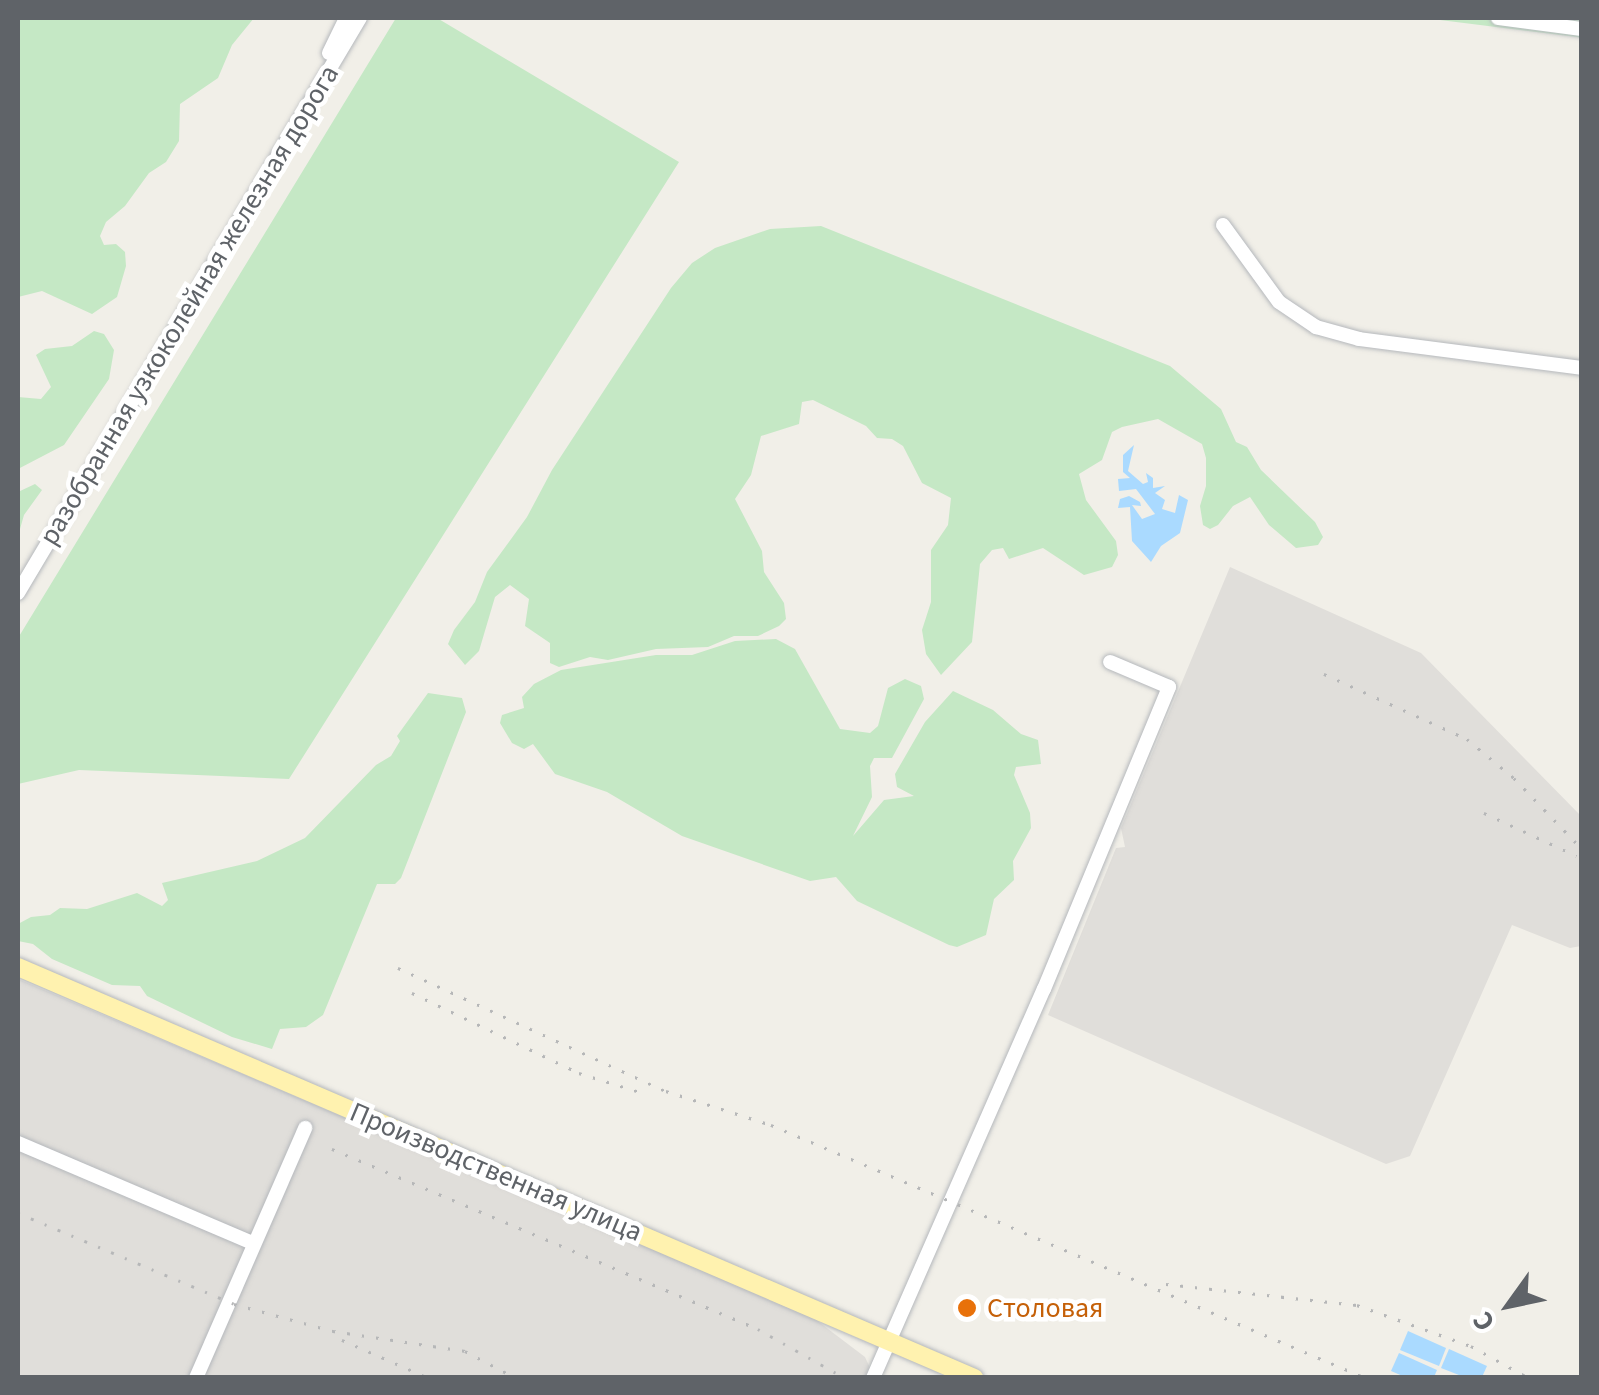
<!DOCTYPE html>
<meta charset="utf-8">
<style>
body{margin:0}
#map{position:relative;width:1599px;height:1395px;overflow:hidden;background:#f1efe8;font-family:"Source Sans 3",sans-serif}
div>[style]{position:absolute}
.industrial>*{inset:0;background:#e0deda}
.green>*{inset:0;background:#c5e8c5}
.water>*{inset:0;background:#aadaff}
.roads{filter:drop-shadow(0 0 2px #b5b8bc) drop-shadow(0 0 2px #b5b8bc)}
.minor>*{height:14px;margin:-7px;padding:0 7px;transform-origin:7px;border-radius:7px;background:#fff}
.major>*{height:18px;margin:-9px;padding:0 9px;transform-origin:9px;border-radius:9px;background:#fff2af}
.rail>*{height:2.5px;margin-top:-1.25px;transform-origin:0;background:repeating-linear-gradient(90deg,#b6b7b8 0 2.5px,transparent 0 14.5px)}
.dots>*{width:28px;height:28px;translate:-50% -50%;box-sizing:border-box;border:5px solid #fff;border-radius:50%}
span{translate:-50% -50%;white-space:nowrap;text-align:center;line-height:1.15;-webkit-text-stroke:9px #fff;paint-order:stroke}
.street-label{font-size:28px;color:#5f6368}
.food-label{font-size:28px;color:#c56008}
.left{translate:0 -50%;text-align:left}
.frame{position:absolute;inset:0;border:20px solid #5f6368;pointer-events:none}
.north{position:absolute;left:1459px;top:1255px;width:100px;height:100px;-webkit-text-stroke:8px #fff;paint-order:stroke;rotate:237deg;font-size:28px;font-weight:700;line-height:40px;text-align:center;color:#5f6368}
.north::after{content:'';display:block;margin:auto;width:35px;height:45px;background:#5f6368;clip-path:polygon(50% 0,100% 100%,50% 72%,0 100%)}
</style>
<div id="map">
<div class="industrial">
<i style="clip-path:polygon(1230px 567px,1421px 653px,1581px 816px,1581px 946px,1570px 948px,1512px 925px,1410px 1156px,1386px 1164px,1048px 1015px,1116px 848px,1125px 847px,1121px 828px)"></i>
<i style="clip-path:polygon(18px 979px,807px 1313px,865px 1357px,871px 1370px,886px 1377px,18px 1377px)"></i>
</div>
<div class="green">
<i style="clip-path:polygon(18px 18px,254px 18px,232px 45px,218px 78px,180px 104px,179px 141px,166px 162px,149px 173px,125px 206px,106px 222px,100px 236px,104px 245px,116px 244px,125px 252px,126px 266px,117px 297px,92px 314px,42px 291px,18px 297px)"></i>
<i style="clip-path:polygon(396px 18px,437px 18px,679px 162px,289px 779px,79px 770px,18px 784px,18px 638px)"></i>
<i style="clip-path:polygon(1424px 18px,1581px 18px,1581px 38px,1577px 37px)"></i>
<i style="clip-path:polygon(821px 226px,1170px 366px,1221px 409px,1236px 442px,1247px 447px,1261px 470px,1315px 522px,1323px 537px,1318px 545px,1296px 548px,1269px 525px,1250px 497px,1233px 506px,1218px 525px,1210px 529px,1203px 525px,1200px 506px,1206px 486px,1206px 458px,1202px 444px,1158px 419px,1122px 427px,1112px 432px,1102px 460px,1079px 474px,1086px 500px,1116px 541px,1118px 555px,1112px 567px,1084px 575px,1043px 548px,1009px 559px,1003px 548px,992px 550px,980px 564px,972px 642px,941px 675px,926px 654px,922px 630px,931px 602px,931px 550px,948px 525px,951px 498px,922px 483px,903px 446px,892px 439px,877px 438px,866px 426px,813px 400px,802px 402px,799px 424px,761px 436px,751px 475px,735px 499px,762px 551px,764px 572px,784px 603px,786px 619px,779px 626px,758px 636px,734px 636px,708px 647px,656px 649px,608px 660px,590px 657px,559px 667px,550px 663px,550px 643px,525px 626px,529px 599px,510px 585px,495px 597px,479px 651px,465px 665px,448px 644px,454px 630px,475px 602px,487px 572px,527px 517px,552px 470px,671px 288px,692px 263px,715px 248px,770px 229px)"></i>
<i style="clip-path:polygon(94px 331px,104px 334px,114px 350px,109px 379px,64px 445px,18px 469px,18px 397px,41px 399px,51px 387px,36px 355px,45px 349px,72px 346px)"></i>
<i style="clip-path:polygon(35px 484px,42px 490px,24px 515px,18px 536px,18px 492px)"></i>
<i style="clip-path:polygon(776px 639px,795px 649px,840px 729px,870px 733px,878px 726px,888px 688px,905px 679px,921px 686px,924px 699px,892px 758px,874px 758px,870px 766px,872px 797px,853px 836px,884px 800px,914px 796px,897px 787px,895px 774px,925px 722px,953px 691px,993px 710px,1021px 734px,1038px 740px,1041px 764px,1016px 767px,1014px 775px,1030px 813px,1031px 828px,1013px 861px,1014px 880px,994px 899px,986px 935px,957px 947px,949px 945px,857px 901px,836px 877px,810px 881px,682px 836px,607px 792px,555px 774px,533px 744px,524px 749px,512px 743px,500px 723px,502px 715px,524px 708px,522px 697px,534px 684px,561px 670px,656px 655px,692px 655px,735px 641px)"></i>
<i style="clip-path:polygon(428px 693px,462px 698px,466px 712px,401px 878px,395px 884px,377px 884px,323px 1015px,306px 1027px,280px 1029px,272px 1049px,232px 1037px,147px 996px,140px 986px,112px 985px,52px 959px,33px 944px,18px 941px,18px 924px,31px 917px,50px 915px,60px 908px,87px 909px,137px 893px,162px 906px,168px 900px,162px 883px,257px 861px,305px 838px,376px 765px,391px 756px,400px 741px,397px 736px)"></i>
</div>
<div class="water">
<i style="clip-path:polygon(1134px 445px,1128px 471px,1143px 484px,1148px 482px,1146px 473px,1153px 478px,1153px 488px,1165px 486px,1155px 493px,1165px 500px,1162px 509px,1175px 513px,1179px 495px,1188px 500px,1180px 533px,1161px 546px,1151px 562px,1132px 541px,1130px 507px,1118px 508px,1120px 499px,1129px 496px,1140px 502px,1141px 506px,1132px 505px,1142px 519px,1155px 514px,1136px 489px,1119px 491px,1118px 479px,1130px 478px,1123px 472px,1123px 455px)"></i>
<i style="clip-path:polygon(1408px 1331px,1446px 1348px,1439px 1366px,1400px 1350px)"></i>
<i style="clip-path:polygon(1449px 1349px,1487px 1366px,1482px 1377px,1464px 1377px,1441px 1368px)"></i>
<i style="clip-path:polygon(1399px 1353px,1437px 1370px,1434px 1377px,1405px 1377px,1391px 1371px)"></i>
</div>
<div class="roads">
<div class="minor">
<i style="left:1498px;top:18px;width:85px;rotate:7.5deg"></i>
<i style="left:329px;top:53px;width:39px;rotate:-64deg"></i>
<i style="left:1223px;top:225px;width:95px;rotate:54deg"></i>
<i style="left:1279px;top:302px;width:45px;rotate:34deg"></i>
<i style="left:1316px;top:327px;width:45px;rotate:15.6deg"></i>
<i style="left:1359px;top:339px;width:225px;rotate:7.4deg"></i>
<i style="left:18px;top:593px;width:669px;rotate:-59.26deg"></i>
<i style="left:18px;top:1143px;width:254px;rotate:23.1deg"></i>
<i style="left:196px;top:1378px;width:273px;rotate:-66.4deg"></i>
<i style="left:873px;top:1378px;width:425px;rotate:-66.3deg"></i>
<i style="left:1044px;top:989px;width:327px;rotate:-67.5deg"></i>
<i style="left:1169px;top:687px;width:64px;rotate:-157deg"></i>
</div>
<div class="major">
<i style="left:18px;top:967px;width:1041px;rotate:23.26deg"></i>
</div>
</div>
<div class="rail">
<i style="left:1324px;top:674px;width:157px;rotate:24.4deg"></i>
<i style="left:1467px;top:739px;width:61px;rotate:39.7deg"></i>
<i style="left:1514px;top:778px;width:98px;rotate:46.2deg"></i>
<i style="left:1484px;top:813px;width:102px;rotate:24.8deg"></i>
<i style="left:398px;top:968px;width:295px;rotate:24.7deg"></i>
<i style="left:666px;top:1091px;width:110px;rotate:17.9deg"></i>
<i style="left:771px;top:1125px;width:647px;rotate:23.04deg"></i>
<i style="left:412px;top:993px;width:185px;rotate:25.6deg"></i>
<i style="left:579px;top:1073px;width:70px;rotate:17.4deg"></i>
<i style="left:332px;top:1149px;width:462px;rotate:22.9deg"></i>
<i style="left:758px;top:1329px;width:100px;rotate:29.4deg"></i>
<i style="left:18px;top:1213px;width:234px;rotate:22.8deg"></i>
<i style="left:234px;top:1304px;width:103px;rotate:15.3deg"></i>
<i style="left:333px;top:1331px;width:134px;rotate:8.6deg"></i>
<i style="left:465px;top:1351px;width:58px;rotate:27.9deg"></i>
<i style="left:1166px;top:1284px;width:192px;rotate:6.3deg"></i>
<i style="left:1357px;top:1305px;width:121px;rotate:19.8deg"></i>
<i style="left:1471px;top:1346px;width:66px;rotate:28.9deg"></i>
<i style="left:342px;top:1340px;width:95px;rotate:23.6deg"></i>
</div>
<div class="dots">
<i style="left:967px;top:1308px;background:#e8710a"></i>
</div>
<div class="street-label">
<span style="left:189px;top:305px;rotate:-59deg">разобранная узкоколейная железная дорога</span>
<span style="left:496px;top:1172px;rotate:23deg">Производственная улица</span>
</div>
<div class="food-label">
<span class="left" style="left:987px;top:1308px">Cтоловая</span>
</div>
<div class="frame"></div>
<div class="north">С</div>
</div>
